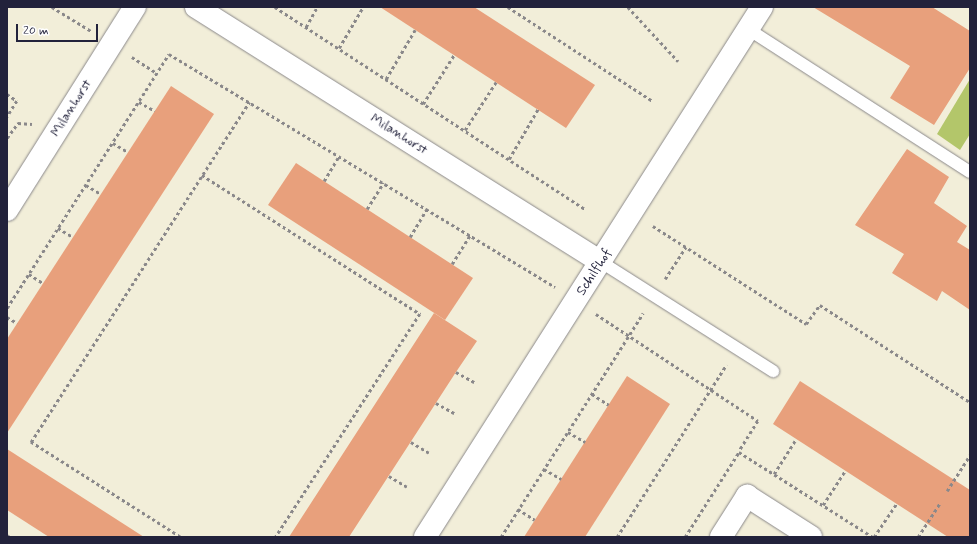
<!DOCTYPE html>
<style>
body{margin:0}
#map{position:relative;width:977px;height:544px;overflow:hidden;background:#f2eed9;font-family:Mynerve,sans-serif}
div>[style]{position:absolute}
.green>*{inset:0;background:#b3c66a}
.building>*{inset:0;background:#e8a07c}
.path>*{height:2.5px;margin-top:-1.25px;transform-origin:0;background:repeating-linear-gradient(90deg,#8a888a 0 3px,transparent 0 6px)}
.roads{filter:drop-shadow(0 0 1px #8a888a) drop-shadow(0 0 1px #8a888a)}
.service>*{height:12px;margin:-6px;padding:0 6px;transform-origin:6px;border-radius:6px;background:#fff}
.minor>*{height:22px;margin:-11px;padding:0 11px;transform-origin:11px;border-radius:11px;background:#fff}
span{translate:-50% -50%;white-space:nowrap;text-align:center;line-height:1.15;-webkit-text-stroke:3px #fff;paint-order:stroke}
.street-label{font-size:14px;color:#22223b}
.frame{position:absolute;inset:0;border:8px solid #22223b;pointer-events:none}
.scale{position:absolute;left:16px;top:24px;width:82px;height:18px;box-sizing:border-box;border:2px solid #22223b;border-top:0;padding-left:5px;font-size:12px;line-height:14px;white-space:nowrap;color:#22223b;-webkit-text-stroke:3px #fff;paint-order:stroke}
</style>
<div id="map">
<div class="green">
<i style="clip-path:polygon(970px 79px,970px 134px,960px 150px,937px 134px)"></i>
</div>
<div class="building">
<i style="clip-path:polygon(380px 7px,474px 7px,595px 85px,566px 128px)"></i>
<i style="clip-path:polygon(813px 7px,932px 7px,970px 31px,970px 68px,934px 125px,890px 98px,910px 66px)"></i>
<i style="clip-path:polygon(171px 86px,214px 114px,7px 433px,7px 339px)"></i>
<i style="clip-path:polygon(907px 149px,949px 177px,934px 203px,967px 226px,957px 242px,970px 250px,970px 310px,942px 291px,937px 301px,892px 273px,904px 254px,855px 225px)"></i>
<i style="clip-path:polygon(296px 163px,473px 278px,445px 320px,268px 205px)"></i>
<i style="clip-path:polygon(434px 313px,477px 341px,456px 372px,349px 537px,289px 537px)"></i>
<i style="clip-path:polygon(627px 376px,670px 404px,585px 537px,524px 537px)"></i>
<i style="clip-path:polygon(800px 381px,970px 490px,970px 537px,948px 537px,773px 424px)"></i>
<i style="clip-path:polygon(7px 449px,144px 537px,49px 537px,7px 510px)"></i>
</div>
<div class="path">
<i style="left:52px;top:7px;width:46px;rotate:31.6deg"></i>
<i style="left:275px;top:7px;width:370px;rotate:33.1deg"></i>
<i style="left:508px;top:7px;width:173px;rotate:33deg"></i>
<i style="left:628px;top:7px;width:74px;rotate:47.2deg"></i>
<i style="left:306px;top:27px;width:23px;rotate:-61deg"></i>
<i style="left:339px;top:48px;width:48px;rotate:-59.7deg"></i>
<i style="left:132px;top:57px;width:30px;rotate:33deg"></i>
<i style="left:386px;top:79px;width:57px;rotate:-59.4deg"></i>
<i style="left:7px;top:94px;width:12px;rotate:35deg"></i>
<i style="left:17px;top:101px;width:19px;rotate:122deg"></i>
<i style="left:139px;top:102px;width:18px;rotate:29deg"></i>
<i style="left:423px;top:104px;width:58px;rotate:-57.7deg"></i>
<i style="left:465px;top:130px;width:57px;rotate:-57.1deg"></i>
<i style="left:7px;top:138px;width:19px;rotate:-54deg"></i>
<i style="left:18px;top:123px;width:14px;rotate:4deg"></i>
<i style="left:113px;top:143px;width:17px;rotate:31deg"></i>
<i style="left:509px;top:159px;width:58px;rotate:-59.9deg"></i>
<i style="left:202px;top:175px;width:259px;rotate:32.5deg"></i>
<i style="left:420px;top:314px;width:265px;rotate:122.9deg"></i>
<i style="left:324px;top:181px;width:29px;rotate:-59deg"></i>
<i style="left:86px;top:185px;width:17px;rotate:31deg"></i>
<i style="left:367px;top:209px;width:31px;rotate:-58deg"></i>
<i style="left:653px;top:226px;width:182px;rotate:32.6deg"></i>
<i style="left:806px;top:324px;width:24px;rotate:-54deg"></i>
<i style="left:820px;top:305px;width:179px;rotate:32.9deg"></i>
<i style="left:58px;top:228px;width:17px;rotate:31deg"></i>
<i style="left:410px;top:237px;width:33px;rotate:-59deg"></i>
<i style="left:452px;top:264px;width:34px;rotate:-58deg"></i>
<i style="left:29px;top:274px;width:17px;rotate:33deg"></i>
<i style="left:665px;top:279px;width:38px;rotate:-57deg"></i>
<i style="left:7px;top:308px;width:301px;rotate:-57.5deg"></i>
<i style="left:169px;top:54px;width:451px;rotate:31.1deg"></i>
<i style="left:596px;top:314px;width:194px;rotate:33.4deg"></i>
<i style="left:758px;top:421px;width:36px;rotate:122deg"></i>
<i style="left:7px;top:317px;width:12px;rotate:31deg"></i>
<i style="left:456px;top:372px;width:21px;rotate:29deg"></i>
<i style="left:592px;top:394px;width:20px;rotate:33deg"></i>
<i style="left:436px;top:403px;width:21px;rotate:29deg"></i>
<i style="left:568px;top:432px;width:20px;rotate:30deg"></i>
<i style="left:411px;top:442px;width:21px;rotate:31deg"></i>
<i style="left:544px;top:469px;width:20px;rotate:30deg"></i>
<i style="left:774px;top:474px;width:41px;rotate:-57.8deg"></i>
<i style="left:389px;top:476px;width:21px;rotate:31deg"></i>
<i style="left:947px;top:491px;width:43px;rotate:-57.4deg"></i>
<i style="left:823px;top:505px;width:40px;rotate:-57.1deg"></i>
<i style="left:518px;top:509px;width:20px;rotate:33deg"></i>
<i style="left:7px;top:535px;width:4px;rotate:34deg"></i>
<i style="left:180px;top:537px;width:177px;rotate:-147.5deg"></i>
<i style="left:31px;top:442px;width:404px;rotate:-57.3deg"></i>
<i style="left:501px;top:537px;width:265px;rotate:-57.6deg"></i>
<i style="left:617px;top:537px;width:204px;rotate:-57.6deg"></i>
<i style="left:685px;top:537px;width:101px;rotate:-57.6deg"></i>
<i style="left:739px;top:452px;width:159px;rotate:32.4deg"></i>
<i style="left:874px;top:537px;width:40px;rotate:-56deg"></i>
<i style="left:918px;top:537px;width:40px;rotate:-57.1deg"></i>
</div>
<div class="roads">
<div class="service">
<i style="left:748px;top:29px;width:264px;rotate:32.8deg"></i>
<i style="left:601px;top:262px;width:204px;rotate:32.4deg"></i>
</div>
<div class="minor">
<i style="left:196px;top:7px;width:479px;rotate:32.2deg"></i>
<i style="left:7px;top:210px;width:240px;rotate:-57.8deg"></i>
<i style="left:425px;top:537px;width:628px;rotate:-57.55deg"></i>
<i style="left:721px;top:537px;width:49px;rotate:-57.6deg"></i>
<i style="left:747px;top:496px;width:76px;rotate:32.6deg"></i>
</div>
</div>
<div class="street-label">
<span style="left:71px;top:108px;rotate:-58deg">Milanhorst</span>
<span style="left:399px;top:134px;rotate:32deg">Milanhorst</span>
<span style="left:594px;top:272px;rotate:-57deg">Schilfhof</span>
</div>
<div class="frame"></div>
<div class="scale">20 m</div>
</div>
